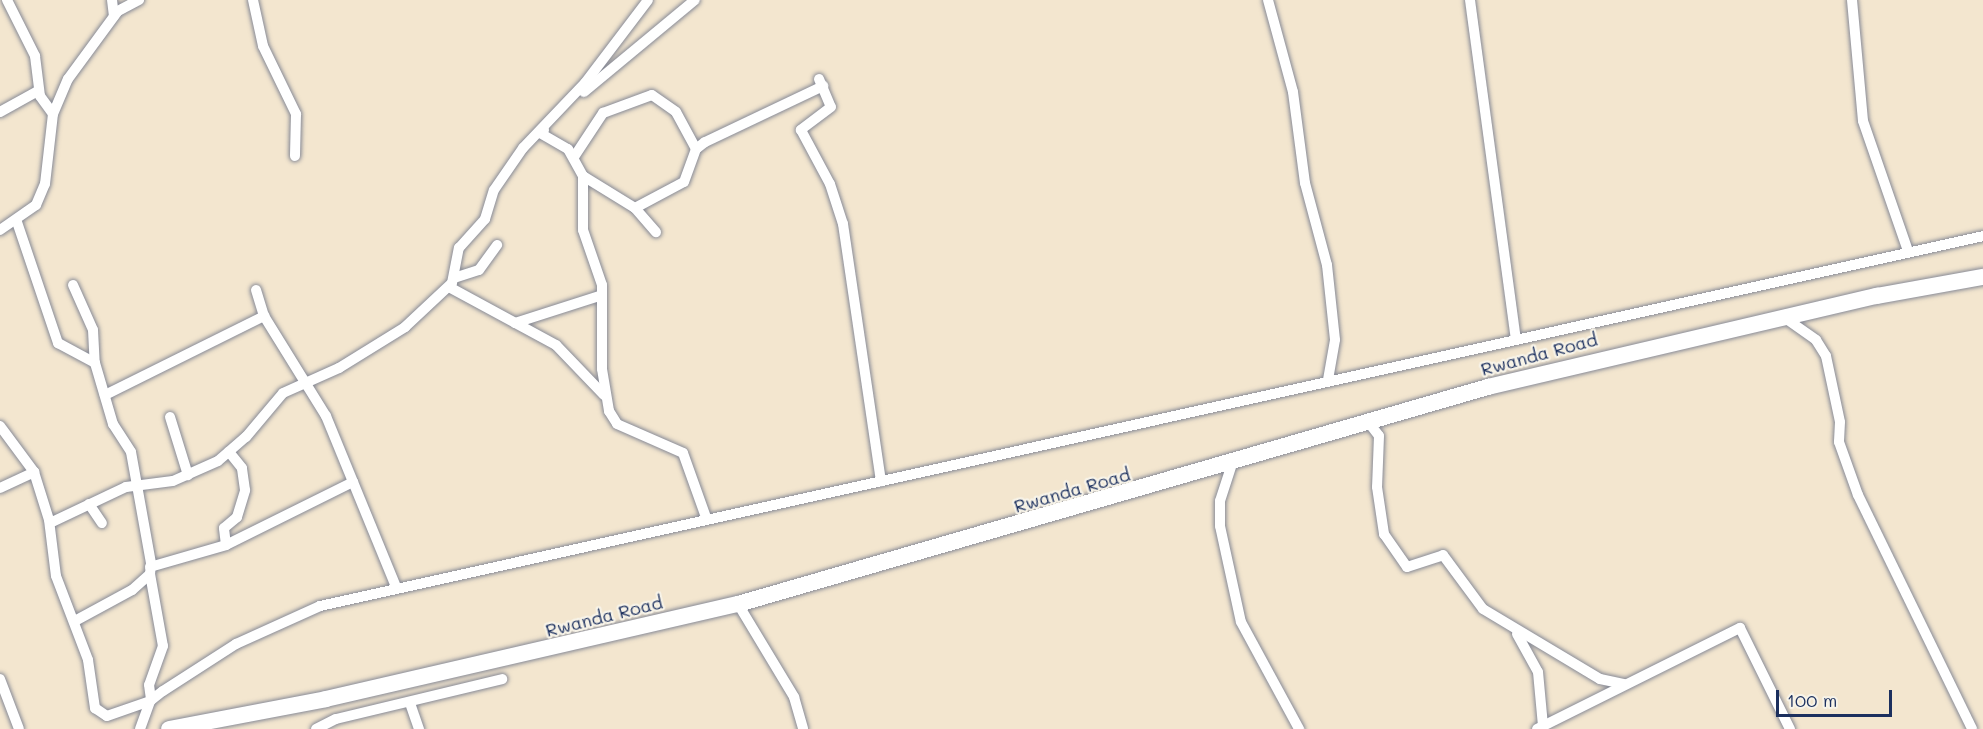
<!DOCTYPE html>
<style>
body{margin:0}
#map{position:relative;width:1983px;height:729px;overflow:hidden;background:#f3e6cf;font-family:Mali,sans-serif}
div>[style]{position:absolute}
.roads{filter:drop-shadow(0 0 2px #878a96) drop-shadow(0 0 2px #878a96)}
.minor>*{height:10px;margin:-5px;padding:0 5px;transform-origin:5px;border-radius:5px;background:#fff}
.highway>*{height:16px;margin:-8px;padding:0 8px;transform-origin:8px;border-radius:8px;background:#fff}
span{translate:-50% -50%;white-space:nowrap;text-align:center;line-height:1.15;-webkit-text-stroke:4.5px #f7f3e8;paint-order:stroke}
.street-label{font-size:18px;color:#1b2f5e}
.scale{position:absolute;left:1776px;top:690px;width:116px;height:27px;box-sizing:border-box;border:3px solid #1b2f5e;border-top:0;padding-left:8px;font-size:18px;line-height:21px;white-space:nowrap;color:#1b2f5e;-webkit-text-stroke:4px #f7f3e8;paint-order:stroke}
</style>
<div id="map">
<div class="roads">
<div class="minor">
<i style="left:7px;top:0;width:63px;rotate:63.4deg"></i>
<i style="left:35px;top:56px;width:40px;rotate:82.9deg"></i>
<i style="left:40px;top:96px;width:22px;rotate:54deg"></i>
<i style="left:112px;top:0;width:16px;rotate:83deg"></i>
<i style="left:253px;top:0;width:47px;rotate:77.7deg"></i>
<i style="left:263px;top:46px;width:76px;rotate:64.1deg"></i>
<i style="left:296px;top:114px;width:42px;rotate:91.4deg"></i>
<i style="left:1268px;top:0;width:95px;rotate:74.8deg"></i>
<i style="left:1293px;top:92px;width:92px;rotate:82.5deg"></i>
<i style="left:1305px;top:183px;width:85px;rotate:75deg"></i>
<i style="left:1327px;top:265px;width:75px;rotate:83.9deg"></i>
<i style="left:1335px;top:340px;width:40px;rotate:100deg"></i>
<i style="left:1470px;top:0;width:342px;rotate:82.3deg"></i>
<i style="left:1852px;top:0;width:121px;rotate:84.8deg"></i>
<i style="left:1863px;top:121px;width:138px;rotate:70.9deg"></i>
<i style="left:819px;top:79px;width:30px;rotate:67deg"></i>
<i style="left:831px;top:107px;width:38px;rotate:143deg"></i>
<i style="left:801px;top:130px;width:61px;rotate:61.8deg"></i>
<i style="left:830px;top:184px;width:42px;rotate:72deg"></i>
<i style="left:843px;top:224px;width:260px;rotate:81.6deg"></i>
<i style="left:584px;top:92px;width:144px;rotate:-39.7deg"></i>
<i style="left:0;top:112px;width:43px;rotate:-28.9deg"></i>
<i style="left:544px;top:130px;width:5px;rotate:143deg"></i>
<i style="left:540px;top:133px;width:32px;rotate:30deg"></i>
<i style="left:568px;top:149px;width:31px;rotate:61deg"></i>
<i style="left:583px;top:176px;width:54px;rotate:90deg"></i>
<i style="left:583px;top:230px;width:58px;rotate:70.9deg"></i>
<i style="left:602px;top:285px;width:84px;rotate:90deg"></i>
<i style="left:602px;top:369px;width:43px;rotate:80.5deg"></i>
<i style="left:609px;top:411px;width:15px;rotate:58deg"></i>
<i style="left:617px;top:424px;width:72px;rotate:23.7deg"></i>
<i style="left:683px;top:453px;width:71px;rotate:70.3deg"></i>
<i style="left:574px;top:157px;width:53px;rotate:-56.6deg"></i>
<i style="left:603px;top:113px;width:52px;rotate:-20.2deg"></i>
<i style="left:652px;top:95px;width:29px;rotate:35deg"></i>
<i style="left:676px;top:112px;width:42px;rotate:61.6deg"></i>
<i style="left:583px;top:176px;width:61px;rotate:31.6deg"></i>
<i style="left:635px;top:208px;width:32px;rotate:49deg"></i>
<i style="left:635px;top:208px;width:55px;rotate:-28deg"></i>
<i style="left:684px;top:182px;width:35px;rotate:-70deg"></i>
<i style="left:696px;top:149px;width:11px;rotate:-38deg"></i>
<i style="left:705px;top:142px;width:131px;rotate:-25.4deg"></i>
<i style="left:17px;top:222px;width:128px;rotate:71.3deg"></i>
<i style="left:58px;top:343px;width:42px;rotate:28.4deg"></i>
<i style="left:0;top:230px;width:44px;rotate:-34.8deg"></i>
<i style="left:36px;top:205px;width:23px;rotate:-67deg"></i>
<i style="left:45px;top:184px;width:70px;rotate:-83.5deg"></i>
<i style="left:53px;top:114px;width:38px;rotate:-67deg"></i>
<i style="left:68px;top:79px;width:84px;rotate:-53.7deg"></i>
<i style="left:118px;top:11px;width:24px;rotate:-28deg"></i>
<i style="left:454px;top:278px;width:26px;rotate:-18deg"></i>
<i style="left:479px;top:270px;width:31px;rotate:-54deg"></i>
<i style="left:73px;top:285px;width:49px;rotate:66deg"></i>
<i style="left:93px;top:330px;width:33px;rotate:87deg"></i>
<i style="left:95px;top:363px;width:64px;rotate:73.6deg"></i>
<i style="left:113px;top:424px;width:33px;rotate:57deg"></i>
<i style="left:131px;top:452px;width:113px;rotate:79.8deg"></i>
<i style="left:151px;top:563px;width:11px;rotate:95deg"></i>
<i style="left:150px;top:574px;width:24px;rotate:138deg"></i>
<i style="left:132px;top:590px;width:65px;rotate:151.5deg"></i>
<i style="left:449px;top:287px;width:122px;rotate:28.5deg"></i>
<i style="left:556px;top:345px;width:69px;rotate:46.2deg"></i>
<i style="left:256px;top:290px;width:27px;rotate:73deg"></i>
<i style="left:264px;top:316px;width:118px;rotate:58.2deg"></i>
<i style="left:326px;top:416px;width:185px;rotate:67.7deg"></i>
<i style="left:1785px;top:318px;width:38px;rotate:35deg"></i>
<i style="left:1816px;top:340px;width:19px;rotate:58deg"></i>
<i style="left:1826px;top:356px;width:67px;rotate:78deg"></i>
<i style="left:1840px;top:422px;width:20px;rotate:93deg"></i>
<i style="left:1839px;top:442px;width:56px;rotate:70.3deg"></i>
<i style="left:1858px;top:495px;width:260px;rotate:64deg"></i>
<i style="left:515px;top:323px;width:91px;rotate:-17.8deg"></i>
<i style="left:105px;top:395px;width:178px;rotate:-26.4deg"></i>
<i style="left:170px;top:417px;width:61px;rotate:72.8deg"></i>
<i style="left:1369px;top:423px;width:16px;rotate:52deg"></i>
<i style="left:1379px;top:436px;width:51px;rotate:92.2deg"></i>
<i style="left:1377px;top:487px;width:48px;rotate:81.5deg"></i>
<i style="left:1384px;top:534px;width:40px;rotate:55.1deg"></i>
<i style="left:1407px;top:567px;width:38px;rotate:-18deg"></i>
<i style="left:1443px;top:555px;width:67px;rotate:53.5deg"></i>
<i style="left:1483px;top:609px;width:136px;rotate:30.9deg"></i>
<i style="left:1600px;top:679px;width:25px;rotate:12deg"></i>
<i style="left:0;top:426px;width:57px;rotate:53.5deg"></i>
<i style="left:34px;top:472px;width:50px;rotate:72.6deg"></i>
<i style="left:49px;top:520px;width:56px;rotate:82.9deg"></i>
<i style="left:56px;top:576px;width:90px;rotate:69.1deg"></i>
<i style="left:88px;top:660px;width:49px;rotate:81.7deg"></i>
<i style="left:95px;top:708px;width:14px;rotate:34deg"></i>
<i style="left:107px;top:716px;width:46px;rotate:-19.2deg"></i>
<i style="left:1232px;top:464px;width:39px;rotate:108deg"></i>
<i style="left:1220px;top:501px;width:25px;rotate:90deg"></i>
<i style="left:1220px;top:526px;width:98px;rotate:77.7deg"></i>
<i style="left:1241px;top:622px;width:122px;rotate:61.5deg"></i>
<i style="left:0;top:488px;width:38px;rotate:-25deg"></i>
<i style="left:89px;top:504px;width:23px;rotate:56deg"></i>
<i style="left:50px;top:523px;width:84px;rotate:-25.3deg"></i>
<i style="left:126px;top:487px;width:47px;rotate:-7.3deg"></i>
<i style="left:173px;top:481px;width:49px;rotate:-24deg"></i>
<i style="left:218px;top:461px;width:37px;rotate:-41deg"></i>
<i style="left:246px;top:437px;width:57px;rotate:-49.9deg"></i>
<i style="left:283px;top:393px;width:61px;rotate:-24.1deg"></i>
<i style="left:339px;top:368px;width:78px;rotate:-31.8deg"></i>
<i style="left:405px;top:327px;width:64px;rotate:-43.1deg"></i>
<i style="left:452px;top:283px;width:36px;rotate:-79deg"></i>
<i style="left:459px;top:248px;width:39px;rotate:-48deg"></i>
<i style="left:485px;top:219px;width:30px;rotate:-73deg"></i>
<i style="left:494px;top:190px;width:51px;rotate:-55.4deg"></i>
<i style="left:523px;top:148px;width:90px;rotate:-46.4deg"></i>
<i style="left:585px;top:83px;width:104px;rotate:-52.8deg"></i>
<i style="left:226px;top:545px;width:17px;rotate:-97deg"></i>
<i style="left:224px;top:528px;width:17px;rotate:-40deg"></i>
<i style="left:237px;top:517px;width:28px;rotate:-73deg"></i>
<i style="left:245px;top:490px;width:22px;rotate:-98deg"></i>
<i style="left:242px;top:468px;width:21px;rotate:-129deg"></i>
<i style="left:150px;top:567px;width:79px;rotate:-16.1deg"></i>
<i style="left:226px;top:545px;width:142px;rotate:-26.4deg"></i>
<i style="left:150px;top:574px;width:73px;rotate:79.8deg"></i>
<i style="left:163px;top:646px;width:41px;rotate:109.7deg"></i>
<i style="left:149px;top:685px;width:15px;rotate:82deg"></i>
<i style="left:738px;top:604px;width:109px;rotate:58.9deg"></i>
<i style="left:794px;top:697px;width:33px;rotate:74deg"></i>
<i style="left:1517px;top:634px;width:43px;rotate:61.1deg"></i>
<i style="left:1538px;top:672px;width:54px;rotate:84.7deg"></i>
<i style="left:0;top:679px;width:53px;rotate:69.2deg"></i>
<i style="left:410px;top:703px;width:28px;rotate:71deg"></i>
<i style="left:140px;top:729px;width:30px;rotate:-70deg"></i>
<i style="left:150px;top:701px;width:16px;rotate:-38deg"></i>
<i style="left:163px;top:691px;width:87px;rotate:-32.8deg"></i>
<i style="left:236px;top:644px;width:92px;rotate:-24.3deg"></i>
<i style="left:320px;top:606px;width:1704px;rotate:-12.54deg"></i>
<i style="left:316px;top:729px;width:22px;rotate:-27deg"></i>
<i style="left:336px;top:719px;width:171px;rotate:-13.5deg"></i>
<i style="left:1537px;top:729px;width:227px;rotate:-26.5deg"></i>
<i style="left:1740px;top:628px;width:113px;rotate:63.7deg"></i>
</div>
<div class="highway">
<i style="left:169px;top:729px;width:160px;rotate:-10.8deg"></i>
<i style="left:326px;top:699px;width:423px;rotate:-13deg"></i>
<i style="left:738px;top:604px;width:781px;rotate:-16.14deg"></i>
<i style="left:1488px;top:387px;width:400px;rotate:-13.2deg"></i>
<i style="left:1877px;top:296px;width:108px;rotate:-10.2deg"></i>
</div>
</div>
<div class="street-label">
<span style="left:1539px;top:354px;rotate:-15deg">Rwanda Road</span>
<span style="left:1072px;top:490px;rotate:-16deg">Rwanda Road</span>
<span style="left:604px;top:616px;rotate:-14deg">Rwanda Road</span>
</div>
<div class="scale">100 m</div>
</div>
